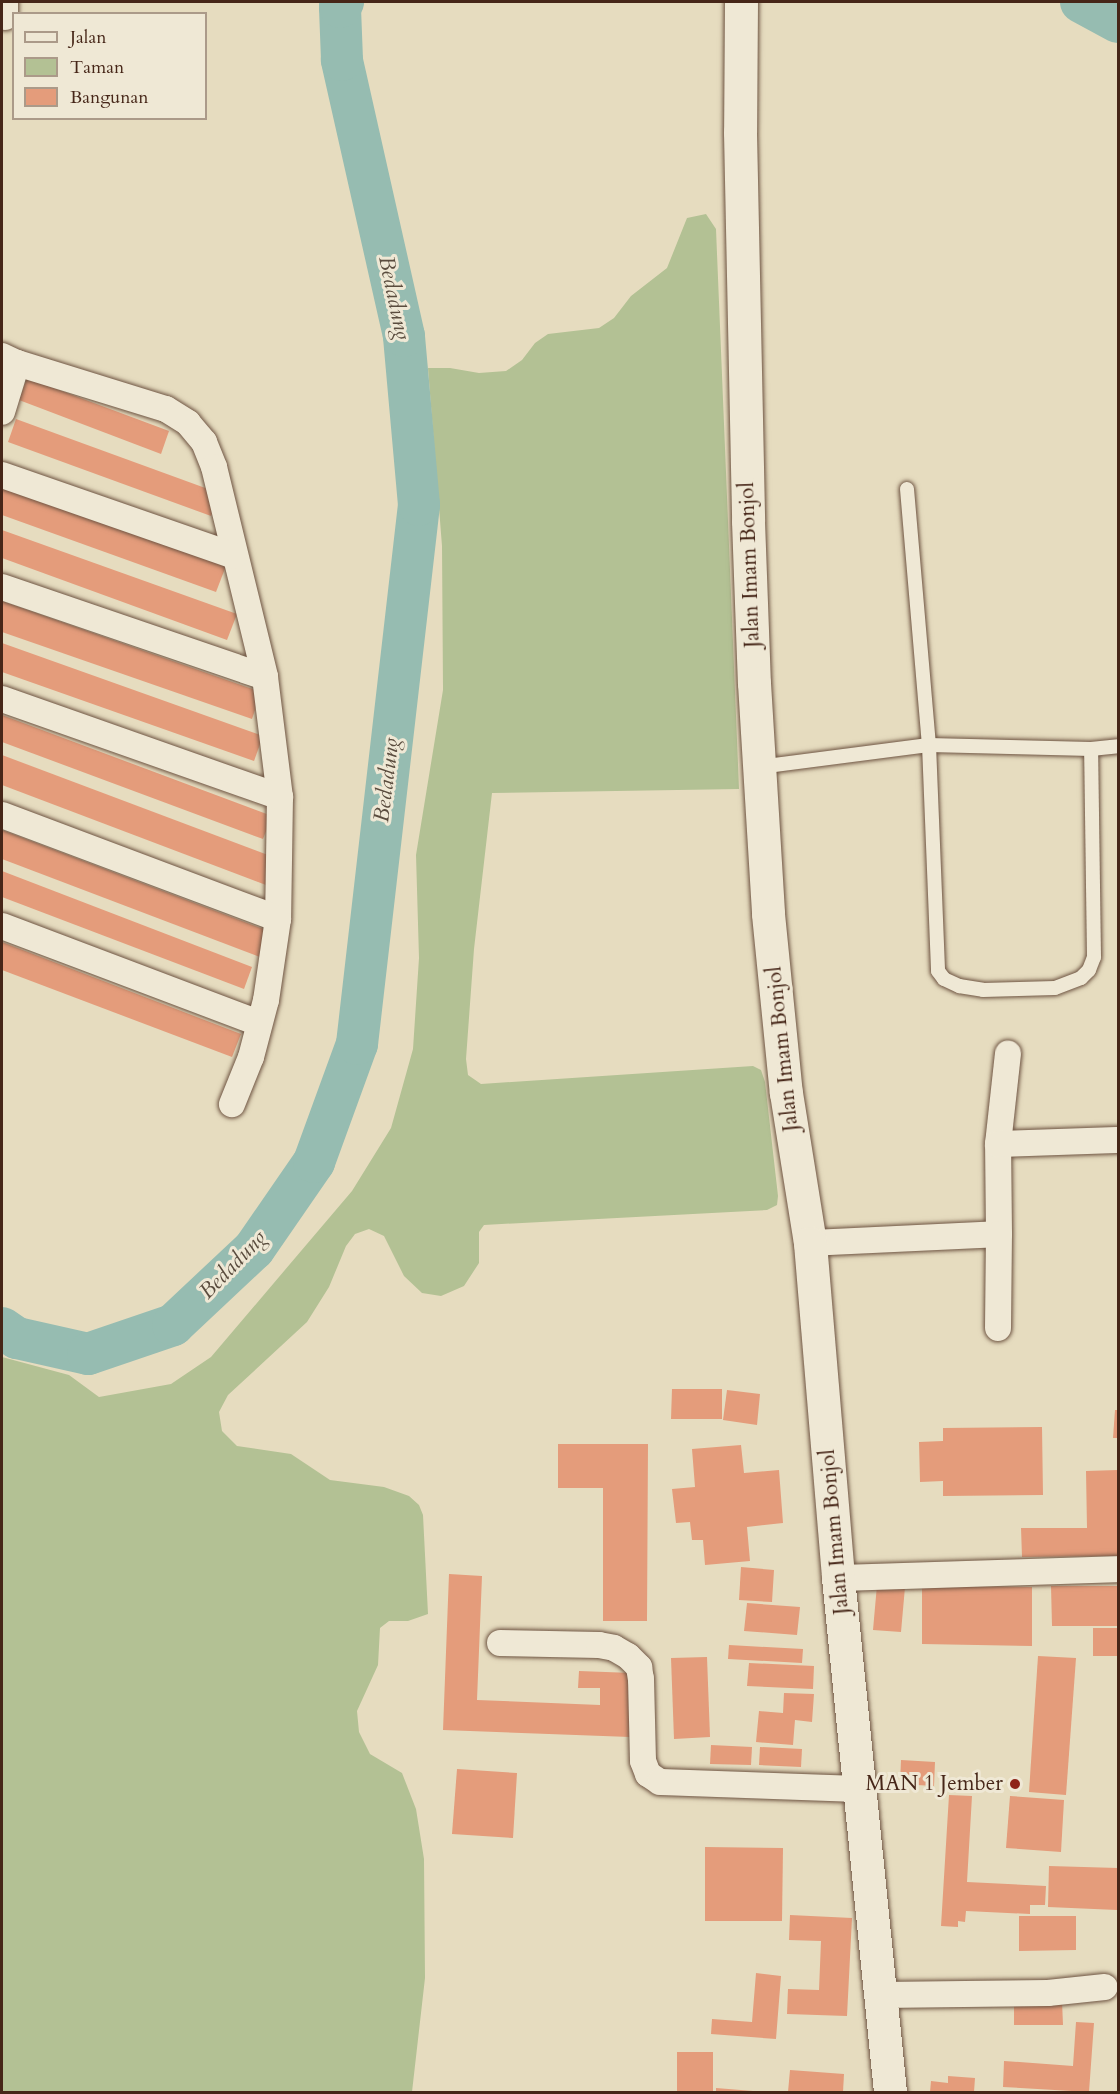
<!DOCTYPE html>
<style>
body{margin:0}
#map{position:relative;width:1120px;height:2094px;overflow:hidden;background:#e6dcbf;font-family:Cardo,serif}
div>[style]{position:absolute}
.green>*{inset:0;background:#b3c194}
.river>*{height:42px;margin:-21px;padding:0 21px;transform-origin:21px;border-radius:21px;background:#96bcb1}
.building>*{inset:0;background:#e49c7b}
.roads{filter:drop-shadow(0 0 2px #6e5442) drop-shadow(0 0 2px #6e5442)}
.lane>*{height:14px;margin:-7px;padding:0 7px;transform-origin:7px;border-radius:7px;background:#efe8d5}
.street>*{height:26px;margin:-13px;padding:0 13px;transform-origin:13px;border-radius:13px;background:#efe8d5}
.secondary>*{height:33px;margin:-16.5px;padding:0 16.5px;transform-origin:16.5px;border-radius:16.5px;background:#efe8d5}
.dots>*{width:16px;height:16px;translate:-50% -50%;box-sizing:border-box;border:3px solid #efe8d5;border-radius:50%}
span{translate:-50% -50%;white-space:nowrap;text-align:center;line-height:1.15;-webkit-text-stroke:6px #efe8d5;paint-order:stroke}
.street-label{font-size:21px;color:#462618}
.poi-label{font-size:21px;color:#462618}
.right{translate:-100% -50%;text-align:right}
.water-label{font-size:22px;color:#5a4c3e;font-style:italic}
.frame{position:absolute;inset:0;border:3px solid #462618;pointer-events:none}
.legend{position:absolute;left:12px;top:12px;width:195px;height:108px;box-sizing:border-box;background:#efe8d5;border:2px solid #ab9a89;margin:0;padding:8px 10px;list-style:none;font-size:18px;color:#462618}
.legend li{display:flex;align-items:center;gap:12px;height:30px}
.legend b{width:30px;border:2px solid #ab9a89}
</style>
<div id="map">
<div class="green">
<i style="clip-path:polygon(706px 214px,716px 229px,739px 789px,492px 793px,474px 949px,466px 1059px,468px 1075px,481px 1084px,753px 1066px,761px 1070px,765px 1082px,778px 1196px,777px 1205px,767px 1210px,484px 1225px,479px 1232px,479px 1263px,464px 1286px,441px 1296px,422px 1293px,404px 1276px,384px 1236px,369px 1229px,355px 1234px,346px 1246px,329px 1287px,307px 1322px,228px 1395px,219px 1412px,222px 1431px,237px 1446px,291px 1454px,330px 1480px,384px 1487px,409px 1496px,419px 1505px,423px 1515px,428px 1614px,408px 1621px,389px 1621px,380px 1628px,378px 1665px,357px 1711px,359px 1732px,370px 1754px,402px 1773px,416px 1809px,424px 1859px,425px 1978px,412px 2092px,2px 2092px,2px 1357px,69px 1375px,99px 1397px,171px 1384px,211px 1357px,352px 1191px,391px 1128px,413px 1049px,419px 958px,416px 855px,443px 690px,442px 546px,428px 368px,450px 368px,479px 373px,506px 371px,522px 360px,535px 343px,548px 334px,599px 328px,614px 318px,631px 296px,667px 268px,687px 218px)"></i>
</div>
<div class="river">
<i style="left:1081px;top:2px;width:42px;rotate:28.4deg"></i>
<i style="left:2px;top:1328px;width:18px;rotate:34deg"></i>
<i style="left:17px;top:1338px;width:73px;rotate:12.7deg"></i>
<i style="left:88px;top:1354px;width:90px;rotate:-18.8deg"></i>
<i style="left:173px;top:1325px;width:111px;rotate:-43.2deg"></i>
<i style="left:254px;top:1249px;width:106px;rotate:-55.4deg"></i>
<i style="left:314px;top:1162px;width:126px;rotate:-70deg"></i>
<i style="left:357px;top:1044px;width:543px;rotate:-83.44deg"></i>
<i style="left:419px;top:505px;width:170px;rotate:-95.1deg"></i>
<i style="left:404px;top:336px;width:283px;rotate:-102.7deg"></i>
<i style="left:342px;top:60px;width:53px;rotate:-92.2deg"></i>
<i style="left:340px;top:7px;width:6px;rotate:-59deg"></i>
</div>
<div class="building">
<i style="clip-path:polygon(27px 378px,169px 431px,161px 454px,19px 400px)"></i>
<i style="clip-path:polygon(16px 419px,219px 493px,211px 516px,8px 442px)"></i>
<i style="clip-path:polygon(3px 487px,226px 566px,216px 592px,2px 515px)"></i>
<i style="clip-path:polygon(2px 530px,237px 614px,227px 640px,2px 558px)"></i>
<i style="clip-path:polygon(2px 601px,261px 692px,252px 719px,2px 632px)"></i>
<i style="clip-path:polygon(2px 643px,263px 736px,254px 761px,2px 672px)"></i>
<i style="clip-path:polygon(2px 715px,272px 816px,263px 839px,2px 742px)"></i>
<i style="clip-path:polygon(2px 755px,276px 858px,266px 885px,2px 785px)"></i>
<i style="clip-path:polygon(2px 830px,274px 933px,265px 959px,2px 859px)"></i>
<i style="clip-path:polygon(2px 871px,252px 967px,244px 989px,2px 897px)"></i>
<i style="clip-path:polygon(2px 942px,241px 1034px,232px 1057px,2px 970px)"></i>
<i style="clip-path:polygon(672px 1389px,722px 1389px,722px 1419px,671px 1419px)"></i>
<i style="clip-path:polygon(727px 1390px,760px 1394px,757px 1425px,723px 1420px)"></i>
<i style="clip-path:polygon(1115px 1410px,1118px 1410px,1118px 1438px,1113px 1438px)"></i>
<i style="clip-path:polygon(1042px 1427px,1043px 1495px,943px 1496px,943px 1481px,920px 1482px,919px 1442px,943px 1441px,943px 1428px)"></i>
<i style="clip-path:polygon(558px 1444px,648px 1444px,647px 1621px,603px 1621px,603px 1488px,558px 1488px)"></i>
<i style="clip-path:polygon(741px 1445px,744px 1473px,779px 1470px,783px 1523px,747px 1527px,750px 1561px,705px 1565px,703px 1540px,692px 1540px,690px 1522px,676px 1523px,672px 1489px,695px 1487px,692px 1449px)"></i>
<i style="clip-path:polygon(1118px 1470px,1118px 1556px,1022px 1557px,1021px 1528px,1087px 1528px,1086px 1471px)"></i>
<i style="clip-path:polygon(741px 1567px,774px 1570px,772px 1602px,739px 1600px)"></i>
<i style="clip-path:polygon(449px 1574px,482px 1576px,477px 1700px,600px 1705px,600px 1688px,578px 1688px,579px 1671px,632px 1673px,630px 1737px,443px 1730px)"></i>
<i style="clip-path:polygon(877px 1585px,905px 1587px,901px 1632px,873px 1630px)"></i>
<i style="clip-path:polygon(922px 1586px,1032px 1587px,1032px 1646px,922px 1644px)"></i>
<i style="clip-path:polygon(1051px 1586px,1118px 1586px,1118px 1626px,1052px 1626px)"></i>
<i style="clip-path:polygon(747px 1603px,800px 1607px,797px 1635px,744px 1631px)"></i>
<i style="clip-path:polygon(1093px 1628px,1118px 1628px,1118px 1656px,1093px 1656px)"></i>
<i style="clip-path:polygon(729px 1645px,803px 1649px,802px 1663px,728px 1659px)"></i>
<i style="clip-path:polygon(1038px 1656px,1076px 1658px,1066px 1795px,1029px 1792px)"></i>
<i style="clip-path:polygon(707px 1657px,710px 1737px,674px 1739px,671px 1658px)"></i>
<i style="clip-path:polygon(749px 1663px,814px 1666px,813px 1689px,747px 1686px)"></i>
<i style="clip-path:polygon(784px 1693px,814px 1694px,812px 1722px,795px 1720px,793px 1745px,756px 1742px,759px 1711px,783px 1713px)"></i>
<i style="clip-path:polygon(711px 1745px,752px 1747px,751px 1765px,710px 1764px)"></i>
<i style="clip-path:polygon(760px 1747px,802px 1749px,801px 1767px,759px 1765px)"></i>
<i style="clip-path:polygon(901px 1760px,935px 1762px,934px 1786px,900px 1784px)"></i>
<i style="clip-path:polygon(457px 1769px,517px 1773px,513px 1838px,452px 1834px)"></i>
<i style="clip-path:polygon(949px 1795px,972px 1796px,967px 1882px,1046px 1886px,1045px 1905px,1030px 1905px,1030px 1914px,966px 1911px,965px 1922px,958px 1921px,958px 1927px,941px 1926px)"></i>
<i style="clip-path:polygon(1010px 1796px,1064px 1800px,1061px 1852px,1006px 1848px)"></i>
<i style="clip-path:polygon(705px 1847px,783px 1848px,782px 1921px,705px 1921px)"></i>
<i style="clip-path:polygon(1049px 1866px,1118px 1868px,1117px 1910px,1048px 1907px)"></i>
<i style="clip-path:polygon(790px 1915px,852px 1918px,847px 2016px,787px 2014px,788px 1989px,819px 1990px,821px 1941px,789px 1940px)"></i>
<i style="clip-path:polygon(1019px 1916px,1076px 1916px,1076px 1950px,1019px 1951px)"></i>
<i style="clip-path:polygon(756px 1973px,781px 1976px,776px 2039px,711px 2034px,712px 2019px,752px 2022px)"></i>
<i style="clip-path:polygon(1062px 2001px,1063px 2025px,1014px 2025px,1014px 2002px)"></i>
<i style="clip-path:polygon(1076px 2022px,1094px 2023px,1089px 2092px,1003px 2087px,1004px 2061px,1073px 2066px)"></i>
<i style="clip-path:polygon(677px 2052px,713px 2052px,713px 2092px,677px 2092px)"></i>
<i style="clip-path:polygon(790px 2070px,844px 2074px,843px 2092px,788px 2092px)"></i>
<i style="clip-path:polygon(948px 2076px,975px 2078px,974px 2092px,930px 2092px,931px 2081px,948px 2083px)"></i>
<i style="clip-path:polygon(716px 2088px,753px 2091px,752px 2092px,716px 2092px)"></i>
</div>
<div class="roads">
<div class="lane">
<i style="left:907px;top:489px;width:257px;rotate:85.1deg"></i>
<i style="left:929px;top:745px;width:226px;rotate:87.7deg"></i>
<i style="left:938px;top:971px;width:10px;rotate:53deg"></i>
<i style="left:944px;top:979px;width:17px;rotate:25deg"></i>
<i style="left:959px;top:986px;width:24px;rotate:9deg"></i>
<i style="left:983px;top:990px;width:72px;rotate:-1.6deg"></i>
<i style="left:1055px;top:988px;width:28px;rotate:-21deg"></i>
<i style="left:1081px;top:978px;width:11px;rotate:-45deg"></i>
<i style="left:1089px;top:970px;width:14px;rotate:-69deg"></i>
<i style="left:1094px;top:957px;width:208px;rotate:-90.8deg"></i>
<i style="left:759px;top:767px;width:171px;rotate:-7.4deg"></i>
<i style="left:929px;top:745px;width:162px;rotate:1.4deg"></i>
<i style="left:1091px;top:749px;width:27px;rotate:-6deg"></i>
</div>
<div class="street">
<i style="left:5px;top:2px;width:15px;rotate:90deg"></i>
<i style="left:2px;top:356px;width:17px;rotate:25deg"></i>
<i style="left:17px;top:363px;width:51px;rotate:107deg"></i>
<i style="left:17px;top:363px;width:156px;rotate:17.2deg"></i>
<i style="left:166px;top:409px;width:26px;rotate:32deg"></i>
<i style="left:188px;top:423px;width:25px;rotate:50deg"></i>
<i style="left:204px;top:442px;width:27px;rotate:68deg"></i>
<i style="left:214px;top:467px;width:216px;rotate:76.3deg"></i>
<i style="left:265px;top:677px;width:121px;rotate:82.9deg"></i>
<i style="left:280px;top:797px;width:122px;rotate:90.9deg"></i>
<i style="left:278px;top:919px;width:82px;rotate:98.4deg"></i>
<i style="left:266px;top:1000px;width:59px;rotate:104.7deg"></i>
<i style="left:251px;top:1057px;width:51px;rotate:112deg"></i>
<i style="left:2px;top:475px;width:246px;rotate:19.2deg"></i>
<i style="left:2px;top:587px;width:278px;rotate:18.9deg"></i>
<i style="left:2px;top:699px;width:295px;rotate:19.4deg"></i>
<i style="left:2px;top:815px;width:295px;rotate:20.6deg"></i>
<i style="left:2px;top:926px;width:275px;rotate:20.7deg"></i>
<i style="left:998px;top:1144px;width:91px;rotate:-83.7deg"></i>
<i style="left:810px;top:1243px;width:189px;rotate:-2.7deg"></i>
<i style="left:999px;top:1234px;width:90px;rotate:-90.6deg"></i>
<i style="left:998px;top:1144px;width:120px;rotate:-1.9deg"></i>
<i style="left:998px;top:1328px;width:94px;rotate:-89.4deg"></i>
<i style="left:838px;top:1578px;width:280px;rotate:-1.8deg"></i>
<i style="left:500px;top:1643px;width:99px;rotate:1.2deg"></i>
<i style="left:599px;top:1645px;width:15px;rotate:11deg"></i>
<i style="left:614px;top:1648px;width:16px;rotate:30deg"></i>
<i style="left:628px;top:1656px;width:16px;rotate:45deg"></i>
<i style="left:639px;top:1667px;width:12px;rotate:81deg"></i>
<i style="left:641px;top:1679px;width:82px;rotate:88.6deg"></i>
<i style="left:643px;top:1761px;width:14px;rotate:69deg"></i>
<i style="left:648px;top:1774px;width:14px;rotate:34deg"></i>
<i style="left:660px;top:1782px;width:199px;rotate:2deg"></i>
<i style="left:881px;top:1995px;width:167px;rotate:-0.7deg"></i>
<i style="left:1048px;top:1993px;width:57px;rotate:-6deg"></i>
</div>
<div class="secondary">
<i style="left:741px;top:2px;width:130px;rotate:90.4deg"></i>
<i style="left:740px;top:132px;width:389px;rotate:88.8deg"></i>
<i style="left:748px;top:521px;width:162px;rotate:87.9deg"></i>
<i style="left:754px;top:683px;width:231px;rotate:86.5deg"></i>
<i style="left:768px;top:914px;width:180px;rotate:84.3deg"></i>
<i style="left:786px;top:1093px;width:152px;rotate:80.9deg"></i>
<i style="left:810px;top:1243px;width:336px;rotate:85.2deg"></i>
<i style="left:838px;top:1578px;width:517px;rotate:84.22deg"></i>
</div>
</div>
<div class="dots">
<i style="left:1015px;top:1784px;background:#8f2418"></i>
</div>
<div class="street-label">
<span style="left:750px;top:565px;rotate:-92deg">Jalan Imam Bonjol</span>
<span style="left:783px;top:1049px;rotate:-96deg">Jalan Imam Bonjol</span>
<span style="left:835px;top:1532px;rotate:-95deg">Jalan Imam Bonjol</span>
</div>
<div class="poi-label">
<span class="right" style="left:1003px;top:1784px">MAN 1 Jember</span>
</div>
<div class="water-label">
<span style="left:394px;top:298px;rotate:78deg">Bedadung</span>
<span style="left:387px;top:780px;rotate:-83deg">Bedadung</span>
<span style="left:233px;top:1265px;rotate:-46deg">Bedadung</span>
</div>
<div class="frame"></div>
<ul class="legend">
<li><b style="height:8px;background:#efe8d5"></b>Jalan</li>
<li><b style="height:16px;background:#b3c194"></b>Taman</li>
<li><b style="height:16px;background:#e49c7b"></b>Bangunan</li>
</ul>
</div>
